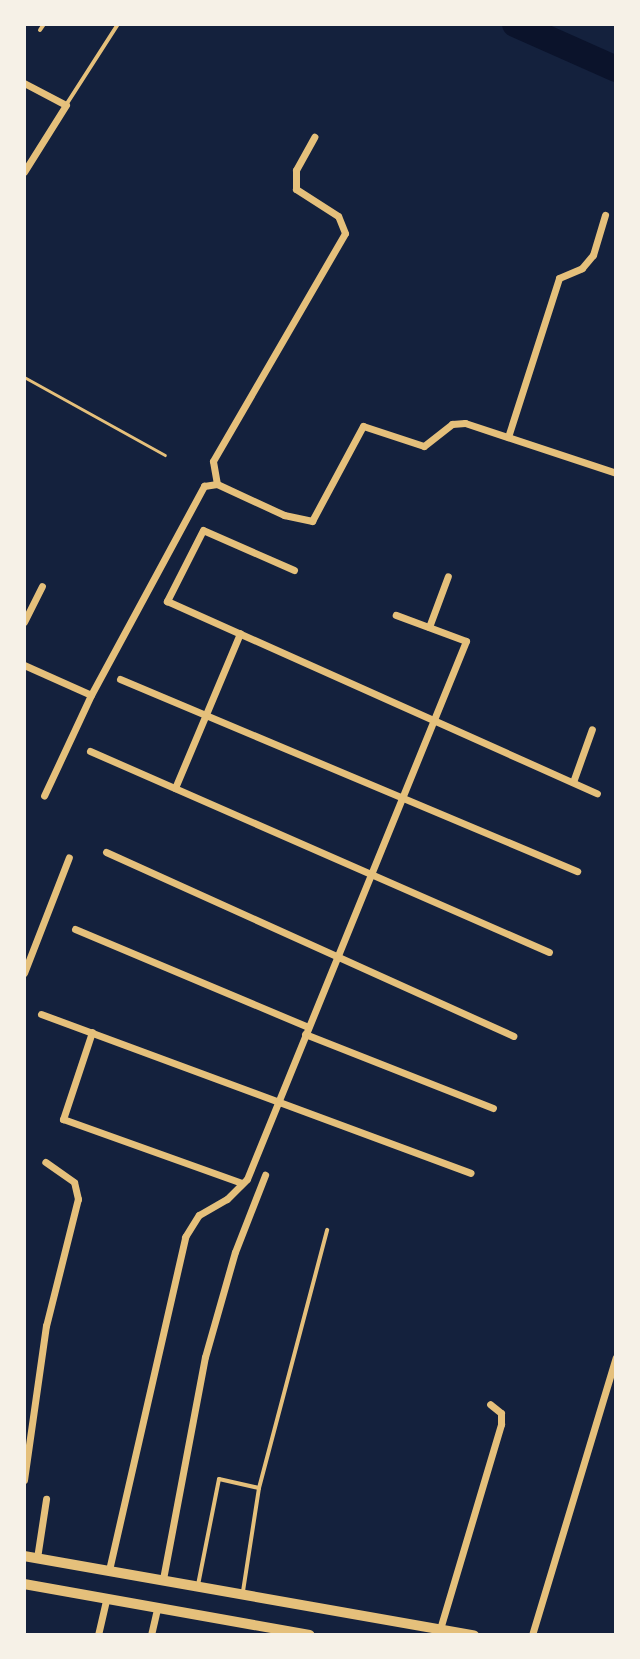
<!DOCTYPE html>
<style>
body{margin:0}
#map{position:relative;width:640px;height:1659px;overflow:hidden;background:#14213d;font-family:Overpass,sans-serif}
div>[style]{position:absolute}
.river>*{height:26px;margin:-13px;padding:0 13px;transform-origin:13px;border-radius:13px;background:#0b132b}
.path>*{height:3px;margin:-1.5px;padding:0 1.5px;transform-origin:1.5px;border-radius:1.5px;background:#e5c07b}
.service>*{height:4px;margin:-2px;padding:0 2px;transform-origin:2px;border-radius:2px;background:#e5c07b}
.minor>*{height:7px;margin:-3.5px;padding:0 3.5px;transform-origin:3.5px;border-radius:3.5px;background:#e5c07b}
.secondary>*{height:10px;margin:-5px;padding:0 5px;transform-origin:5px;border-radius:5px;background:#e5c07b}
span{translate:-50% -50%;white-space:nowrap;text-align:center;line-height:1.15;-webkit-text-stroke:6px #f6f1e7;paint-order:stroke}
.frame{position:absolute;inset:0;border:26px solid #f6f1e7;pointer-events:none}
</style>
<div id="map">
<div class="river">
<i style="left:515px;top:24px;width:111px;rotate:24deg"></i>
</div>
<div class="path">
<i style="left:24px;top:377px;width:161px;rotate:29deg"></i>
</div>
<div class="service">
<i style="left:40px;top:30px;width:7px;rotate:-56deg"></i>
<i style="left:66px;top:105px;width:96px;rotate:-57.3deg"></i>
<i style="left:259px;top:1488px;width:267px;rotate:-75.2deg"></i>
<i style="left:198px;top:1585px;width:108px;rotate:-78.8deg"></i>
<i style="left:219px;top:1479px;width:41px;rotate:12.7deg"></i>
<i style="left:259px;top:1488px;width:104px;rotate:98.8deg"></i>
</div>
<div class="minor">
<i style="left:24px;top:83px;width:47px;rotate:27.6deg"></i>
<i style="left:66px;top:105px;width:79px;rotate:122.1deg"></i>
<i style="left:508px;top:437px;width:167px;rotate:-72.2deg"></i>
<i style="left:559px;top:278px;width:25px;rotate:-23deg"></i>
<i style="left:582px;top:268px;width:17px;rotate:-50deg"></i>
<i style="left:593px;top:255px;width:42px;rotate:-73.3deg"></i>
<i style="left:217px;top:484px;width:23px;rotate:-100deg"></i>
<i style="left:213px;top:461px;width:263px;rotate:-59.9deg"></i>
<i style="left:345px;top:233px;width:18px;rotate:-112deg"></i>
<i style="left:338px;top:216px;width:50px;rotate:-147.3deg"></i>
<i style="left:296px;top:189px;width:19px;rotate:-90deg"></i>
<i style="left:296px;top:170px;width:38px;rotate:-61deg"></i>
<i style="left:294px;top:570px;width:99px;rotate:-156.3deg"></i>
<i style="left:203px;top:530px;width:80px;rotate:116.9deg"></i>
<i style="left:167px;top:601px;width:471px;rotate:24.1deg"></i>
<i style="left:24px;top:622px;width:40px;rotate:-63.4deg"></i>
<i style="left:429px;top:627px;width:54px;rotate:-69.6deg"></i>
<i style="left:24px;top:665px;width:73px;rotate:24.1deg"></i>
<i style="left:91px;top:695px;width:111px;rotate:115deg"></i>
<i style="left:120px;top:679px;width:496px;rotate:22.8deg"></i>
<i style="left:91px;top:695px;width:238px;rotate:-61.6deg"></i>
<i style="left:204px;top:486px;width:13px;rotate:-9deg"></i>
<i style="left:217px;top:484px;width:74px;rotate:24.8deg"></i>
<i style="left:284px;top:515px;width:29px;rotate:12deg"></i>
<i style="left:312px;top:521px;width:108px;rotate:-61.8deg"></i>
<i style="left:363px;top:426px;width:64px;rotate:18.2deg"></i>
<i style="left:424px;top:446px;width:36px;rotate:-38deg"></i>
<i style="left:452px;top:424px;width:13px;rotate:-4deg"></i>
<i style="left:465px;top:423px;width:159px;rotate:18.3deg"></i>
<i style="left:90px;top:751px;width:501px;rotate:23.65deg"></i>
<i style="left:573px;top:782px;width:56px;rotate:-70.3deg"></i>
<i style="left:175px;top:788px;width:168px;rotate:-67.2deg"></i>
<i style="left:106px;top:852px;width:447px;rotate:24.3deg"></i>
<i style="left:75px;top:929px;width:253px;rotate:22.8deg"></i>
<i style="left:24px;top:973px;width:124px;rotate:-68.8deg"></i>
<i style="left:41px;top:1014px;width:458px;rotate:20.3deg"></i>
<i style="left:92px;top:1032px;width:92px;rotate:108.4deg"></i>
<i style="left:63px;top:1119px;width:190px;rotate:19.7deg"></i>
<i style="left:305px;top:1034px;width:202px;rotate:21.5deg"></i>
<i style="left:24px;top:1480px;width:156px;rotate:-81.9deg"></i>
<i style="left:46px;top:1326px;width:131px;rotate:-75.9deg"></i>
<i style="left:78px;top:1199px;width:17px;rotate:-103deg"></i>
<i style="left:74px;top:1182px;width:35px;rotate:-145deg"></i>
<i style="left:37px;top:1558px;width:60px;rotate:-81.3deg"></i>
<i style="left:109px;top:1570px;width:342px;rotate:-77.1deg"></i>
<i style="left:185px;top:1237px;width:26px;rotate:-58deg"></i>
<i style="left:199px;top:1215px;width:32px;rotate:-30deg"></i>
<i style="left:227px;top:1199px;width:28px;rotate:-45deg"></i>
<i style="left:247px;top:1179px;width:581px;rotate:-67.85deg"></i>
<i style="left:466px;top:641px;width:75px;rotate:-159.6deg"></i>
<i style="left:163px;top:1579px;width:226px;rotate:-79.3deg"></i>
<i style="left:205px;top:1357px;width:109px;rotate:-74.1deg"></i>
<i style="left:235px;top:1252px;width:83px;rotate:-68.7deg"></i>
<i style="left:440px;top:1629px;width:214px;rotate:-73.4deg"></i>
<i style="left:501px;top:1424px;width:11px;rotate:-90deg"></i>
<i style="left:501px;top:1413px;width:14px;rotate:-141deg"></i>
<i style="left:98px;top:1635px;width:37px;rotate:-77deg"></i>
<i style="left:151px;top:1635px;width:28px;rotate:-77deg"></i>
<i style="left:532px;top:1635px;width:290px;rotate:-73.2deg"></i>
</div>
<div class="secondary">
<i style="left:24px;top:1556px;width:457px;rotate:10deg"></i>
<i style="left:24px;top:1584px;width:290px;rotate:10.1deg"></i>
</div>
<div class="frame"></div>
</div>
